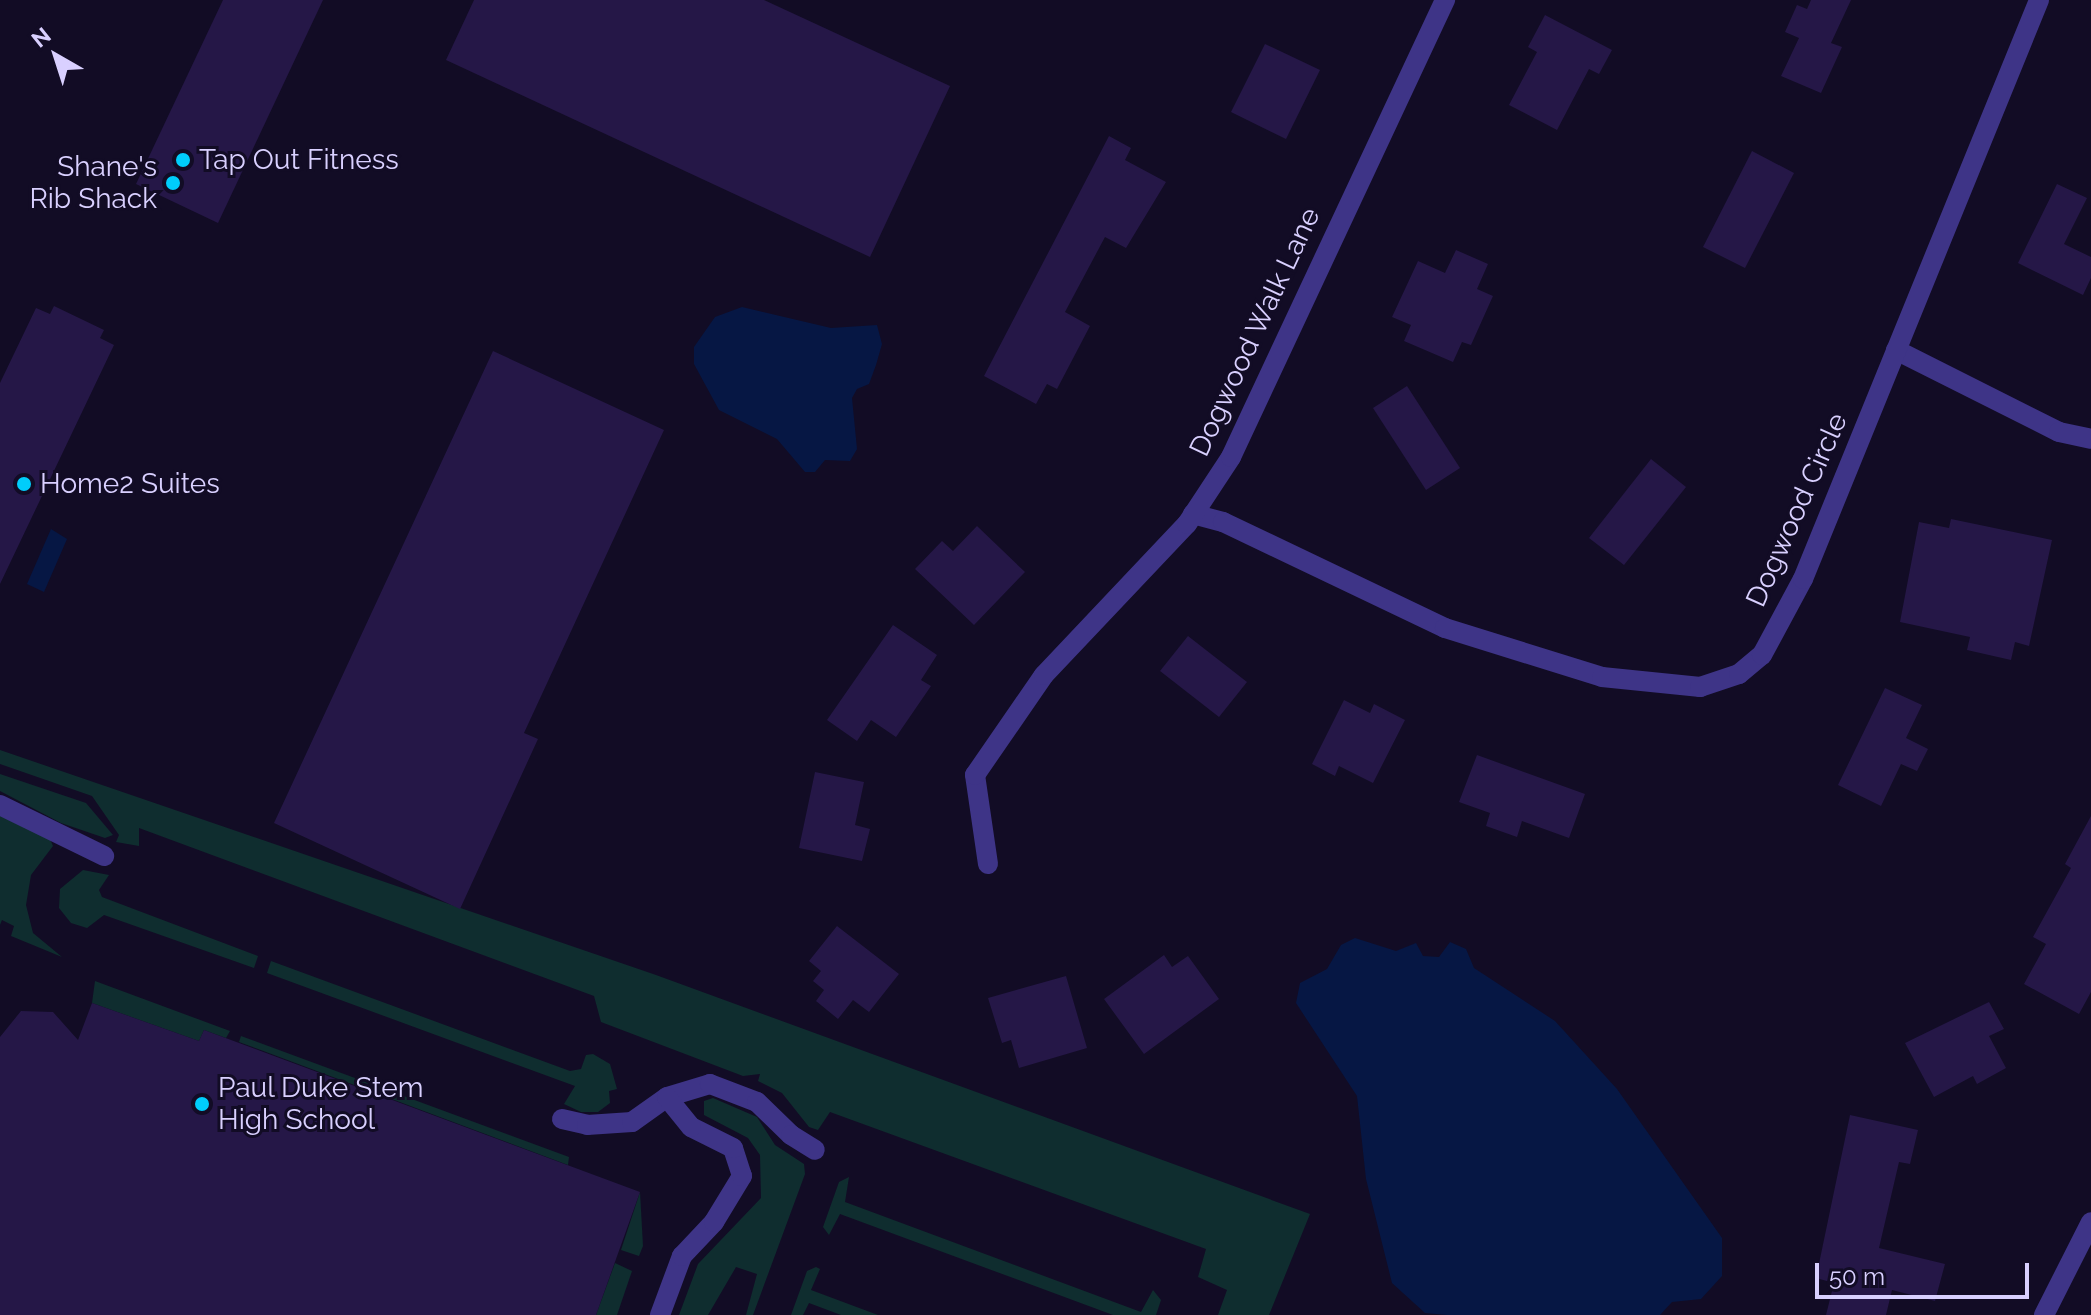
<!DOCTYPE html>
<style>
body{margin:0}
#map{position:relative;width:2091px;height:1315px;overflow:hidden;background:#120c25;font-family:Raleway,sans-serif}
div>[style]{position:absolute}
.green>*{inset:0;background:#0f2d2f}
.water>*{inset:0;background:#061744}
.building>*{inset:0;background:#251747}
.street>*{height:20px;margin:-10px;padding:0 10px;transform-origin:10px;border-radius:10px;background:#3e3487}
.dots>*{width:22px;height:22px;translate:-50% -50%;box-sizing:border-box;border:4px solid #120c25;border-radius:50%}
span{translate:-50% -50%;white-space:nowrap;text-align:center;line-height:1.15;-webkit-text-stroke:6px #120c25;paint-order:stroke}
.poi-label{font-size:28px;color:#d9d0ff}
.left{translate:0 -50%;text-align:left}
.right{translate:-100% -50%;text-align:right}
.street-label{font-size:28px;color:#d9d0ff}
.north{position:absolute;left:16px;top:16px;width:80px;height:80px;-webkit-text-stroke:6px #120c25;paint-order:stroke;rotate:321deg;font-size:22px;font-weight:700;line-height:32px;text-align:center;color:#d9d0ff}
.north::after{content:'';display:block;margin:auto;width:28px;height:36px;background:#d9d0ff;clip-path:polygon(50% 0,100% 100%,50% 72%,0 100%)}
.scale{position:absolute;left:1815px;top:1263px;width:214px;height:36px;box-sizing:border-box;border:4px solid #d9d0ff;border-top:0;padding-left:10px;font-size:24px;line-height:28px;white-space:nowrap;color:#d9d0ff;-webkit-text-stroke:6px #120c25;paint-order:stroke}
</style>
<div id="map">
<div class="green">
<i style="clip-path:polygon(0 750px,656px 975px,1310px 1214px,1269px 1315px,1218px 1315px,1227px 1290px,1198px 1277px,1206px 1249px,830px 1112px,818px 1130px,809px 1127px,782px 1093px,758px 1081px,760px 1074px,743px 1076px,601px 1022px,594px 996px,139px 828px,139px 846px,116px 842px,119px 835px,92px 796px,0 764px)"></i>
<i style="clip-path:polygon(0 774px,86px 803px,113px 835px,105px 838px,61px 823px,0 791px)"></i>
<i style="clip-path:polygon(0 812px,50px 839px,53px 846px,31px 875px,26px 905px,33px 933px,62px 957px,11px 936px,14px 926px,2px 920px,0 925px)"></i>
<i style="clip-path:polygon(83px 870px,109px 875px,99px 890px,102px 897px,258px 956px,254px 968px,104px 915px,87px 928px,71px 923px,59px 908px,60px 889px)"></i>
<i style="clip-path:polygon(271px 961px,570px 1071px,581px 1069px,586px 1055px,593px 1054px,610px 1064px,617px 1089px,609px 1091px,610px 1103px,598px 1112px,581px 1112px,564px 1104px,575px 1086px,267px 973px)"></i>
<i style="clip-path:polygon(95px 981px,230px 1031px,226px 1038px,204px 1030px,199px 1041px,92px 1003px)"></i>
<i style="clip-path:polygon(241px 1036px,569px 1157px,568px 1165px,239px 1042px)"></i>
<i style="clip-path:polygon(713px 1098px,757px 1117px,775px 1145px,804px 1164px,805px 1174px,753px 1315px,746px 1315px,757px 1274px,736px 1267px,708px 1315px,679px 1315px,698px 1264px,761px 1198px,760px 1155px,748px 1138px,704px 1115px,704px 1101px)"></i>
<i style="clip-path:polygon(849px 1177px,845px 1202px,1141px 1312px,1153px 1290px,1161px 1300px,1156px 1315px,1113px 1315px,840px 1214px,829px 1235px,823px 1227px,839px 1182px)"></i>
<i style="clip-path:polygon(640px 1192px,643px 1246px,639px 1256px,621px 1250px)"></i>
<i style="clip-path:polygon(615px 1263px,632px 1271px,617px 1315px,596px 1315px)"></i>
<i style="clip-path:polygon(816px 1267px,820px 1269px,811px 1290px,878px 1315px,841px 1315px,809px 1303px,803px 1315px,791px 1315px,807px 1271px)"></i>
</div>
<div class="water">
<i style="clip-path:polygon(742px 307px,831px 328px,877px 325px,882px 344px,876px 365px,869px 384px,857px 389px,852px 398px,857px 449px,850px 461px,825px 460px,815px 472px,805px 472px,777px 439px,719px 410px,694px 364px,694px 347px,715px 317px)"></i>
<i style="clip-path:polygon(51px 529px,67px 539px,44px 592px,27px 584px)"></i>
<i style="clip-path:polygon(1355px 938px,1396px 951px,1416px 943px,1423px 956px,1439px 957px,1450px 942px,1466px 949px,1474px 968px,1555px 1021px,1617px 1089px,1722px 1238px,1722px 1276px,1701px 1299px,1672px 1302px,1660px 1315px,1447px 1315px,1425px 1313px,1392px 1283px,1366px 1179px,1357px 1096px,1296px 1003px,1300px 983px,1327px 969px,1341px 945px)"></i>
</div>
<div class="building">
<i style="clip-path:polygon(223px 0,323px 0,218px 223px,136px 184px)"></i>
<i style="clip-path:polygon(474px 0,764px 0,950px 86px,870px 257px,446px 60px)"></i>
<i style="clip-path:polygon(1811px 0,1851px 0,1831px 43px,1842px 47px,1821px 93px,1781px 76px,1799px 38px,1785px 32px,1797px 5px,1807px 9px)"></i>
<i style="clip-path:polygon(1545px 15px,1612px 50px,1599px 74px,1589px 69px,1557px 130px,1509px 105px,1537px 52px,1528px 47px)"></i>
<i style="clip-path:polygon(1265px 44px,1320px 70px,1286px 139px,1231px 112px)"></i>
<i style="clip-path:polygon(1109px 136px,1131px 148px,1125px 160px,1166px 182px,1126px 248px,1105px 237px,1065px 312px,1090px 326px,1057px 389px,1047px 384px,1036px 404px,984px 376px)"></i>
<i style="clip-path:polygon(1752px 151px,1794px 173px,1745px 268px,1703px 247px)"></i>
<i style="clip-path:polygon(2057px 184px,2087px 198px,2064px 244px,2091px 257px,2091px 278px,2083px 295px,2018px 263px)"></i>
<i style="clip-path:polygon(1456px 250px,1488px 264px,1477px 289px,1493px 296px,1471px 345px,1462px 342px,1453px 362px,1404px 341px,1411px 325px,1392px 317px,1418px 261px,1445px 273px)"></i>
<i style="clip-path:polygon(54px 306px,104px 330px,100px 338px,114px 345px,0 584px,0 383px,36px 308px,50px 314px)"></i>
<i style="clip-path:polygon(493px 351px,664px 430px,524px 733px,538px 739px,460px 909px,274px 823px)"></i>
<i style="clip-path:polygon(1407px 386px,1460px 468px,1426px 490px,1373px 408px)"></i>
<i style="clip-path:polygon(1651px 459px,1686px 487px,1624px 565px,1589px 538px)"></i>
<i style="clip-path:polygon(1951px 519px,2052px 540px,2029px 646px,2015px 642px,2011px 660px,1967px 650px,1970px 637px,1900px 622px,1919px 522px,1949px 528px)"></i>
<i style="clip-path:polygon(977px 526px,1025px 572px,974px 625px,915px 569px,942px 541px,953px 551px)"></i>
<i style="clip-path:polygon(893px 625px,937px 655px,921px 680px,931px 686px,896px 737px,871px 720px,857px 741px,827px 720px)"></i>
<i style="clip-path:polygon(1188px 636px,1247px 682px,1219px 717px,1160px 671px)"></i>
<i style="clip-path:polygon(1885px 688px,1922px 705px,1906px 738px,1928px 749px,1917px 771px,1901px 764px,1881px 806px,1838px 785px)"></i>
<i style="clip-path:polygon(1344px 700px,1370px 713px,1374px 704px,1405px 720px,1373px 783px,1339px 766px,1335px 776px,1312px 764px)"></i>
<i style="clip-path:polygon(1477px 755px,1585px 794px,1569px 838px,1522px 821px,1517px 837px,1486px 826px,1490px 813px,1459px 802px)"></i>
<i style="clip-path:polygon(815px 772px,864px 782px,855px 825px,870px 829px,862px 861px,799px 848px)"></i>
<i style="clip-path:polygon(2091px 816px,2091px 992px,2079px 1014px,2024px 984px,2046px 944px,2033px 937px,2071px 868px,2065px 864px)"></i>
<i style="clip-path:polygon(837px 926px,899px 974px,869px 1012px,853px 1000px,838px 1019px,816px 1001px,824px 990px,813px 981px,821px 971px,809px 961px)"></i>
<i style="clip-path:polygon(1164px 955px,1172px 967px,1188px 956px,1219px 999px,1144px 1054px,1104px 999px)"></i>
<i style="clip-path:polygon(1066px 976px,1087px 1048px,1019px 1068px,1011px 1040px,1002px 1043px,988px 998px)"></i>
<i style="clip-path:polygon(1989px 1002px,2004px 1029px,1989px 1036px,2006px 1068px,1977px 1084px,1973px 1076px,1934px 1097px,1905px 1043px)"></i>
<i style="clip-path:polygon(92px 1003px,199px 1041px,204px 1030px,640px 1192px,596px 1315px,0 1315px,0 1037px,21px 1011px,53px 1012px,78px 1040px)"></i>
<i style="clip-path:polygon(1850px 1115px,1918px 1130px,1910px 1164px,1899px 1162px,1879px 1248px,1945px 1264px,1935px 1301px,1892px 1290px,1886px 1315px,1826px 1315px,1834px 1283px,1816px 1278px)"></i>
</div>
<div class="street">
<i style="left:1896px;top:350px;width:182px;rotate:26.7deg"></i>
<i style="left:2059px;top:432px;width:33px;rotate:12deg"></i>
<i style="left:1193px;top:514px;width:31px;rotate:15deg"></i>
<i style="left:1223px;top:522px;width:246px;rotate:25.5deg"></i>
<i style="left:1445px;top:628px;width:164px;rotate:17.3deg"></i>
<i style="left:1602px;top:677px;width:99px;rotate:5.8deg"></i>
<i style="left:1700px;top:687px;width:41px;rotate:-18.4deg"></i>
<i style="left:1739px;top:674px;width:30px;rotate:-40deg"></i>
<i style="left:1762px;top:655px;width:86px;rotate:-61.7deg"></i>
<i style="left:1803px;top:579px;width:625px;rotate:-67.82deg"></i>
<i style="left:0;top:805px;width:116px;rotate:26.1deg"></i>
<i style="left:988px;top:864px;width:90px;rotate:-98.3deg"></i>
<i style="left:975px;top:775px;width:121px;rotate:-55.4deg"></i>
<i style="left:1044px;top:675px;width:208px;rotate:-46.6deg"></i>
<i style="left:1187px;top:524px;width:80px;rotate:-56.7deg"></i>
<i style="left:1231px;top:457px;width:505px;rotate:-64.91deg"></i>
<i style="left:562px;top:1119px;width:26px;rotate:13deg"></i>
<i style="left:587px;top:1125px;width:45px;rotate:-3.8deg"></i>
<i style="left:632px;top:1122px;width:43px;rotate:-35.5deg"></i>
<i style="left:667px;top:1097px;width:45px;rotate:-16.8deg"></i>
<i style="left:710px;top:1084px;width:50px;rotate:21deg"></i>
<i style="left:757px;top:1102px;width:47px;rotate:44.1deg"></i>
<i style="left:791px;top:1135px;width:28px;rotate:32deg"></i>
<i style="left:660px;top:1315px;width:63px;rotate:-69.6deg"></i>
<i style="left:682px;top:1256px;width:47px;rotate:-46.7deg"></i>
<i style="left:714px;top:1222px;width:54px;rotate:-58.7deg"></i>
<i style="left:742px;top:1176px;width:29px;rotate:-108deg"></i>
<i style="left:733px;top:1148px;width:47px;rotate:-153.4deg"></i>
<i style="left:691px;top:1127px;width:38px;rotate:-129deg"></i>
<i style="left:2044px;top:1315px;width:104px;rotate:-63.2deg"></i>
</div>
<div class="dots">
<i style="left:183px;top:160px;background:#00cdfb"></i>
<i style="left:173px;top:183px;background:#00cdfb"></i>
<i style="left:24px;top:484px;background:#00cdfb"></i>
<i style="left:202px;top:1104px;background:#00cdfb"></i>
</div>
<div class="poi-label">
<span class="left" style="left:199px;top:160px">Tap Out Fitness</span>
<span class="right" style="left:157px;top:183px">Shane's<br>Rib Shack</span>
<span class="left" style="left:40px;top:484px">Home2 Suites</span>
<span class="left" style="left:218px;top:1104px">Paul Duke Stem<br>High School</span>
</div>
<div class="street-label">
<span style="left:1255px;top:332px;rotate:-65deg">Dogwood Walk Lane</span>
<span style="left:1797px;top:510px;rotate:-66deg">Dogwood Circle</span>
</div>
<div class="north">N</div>
<div class="scale">50 m</div>
</div>
